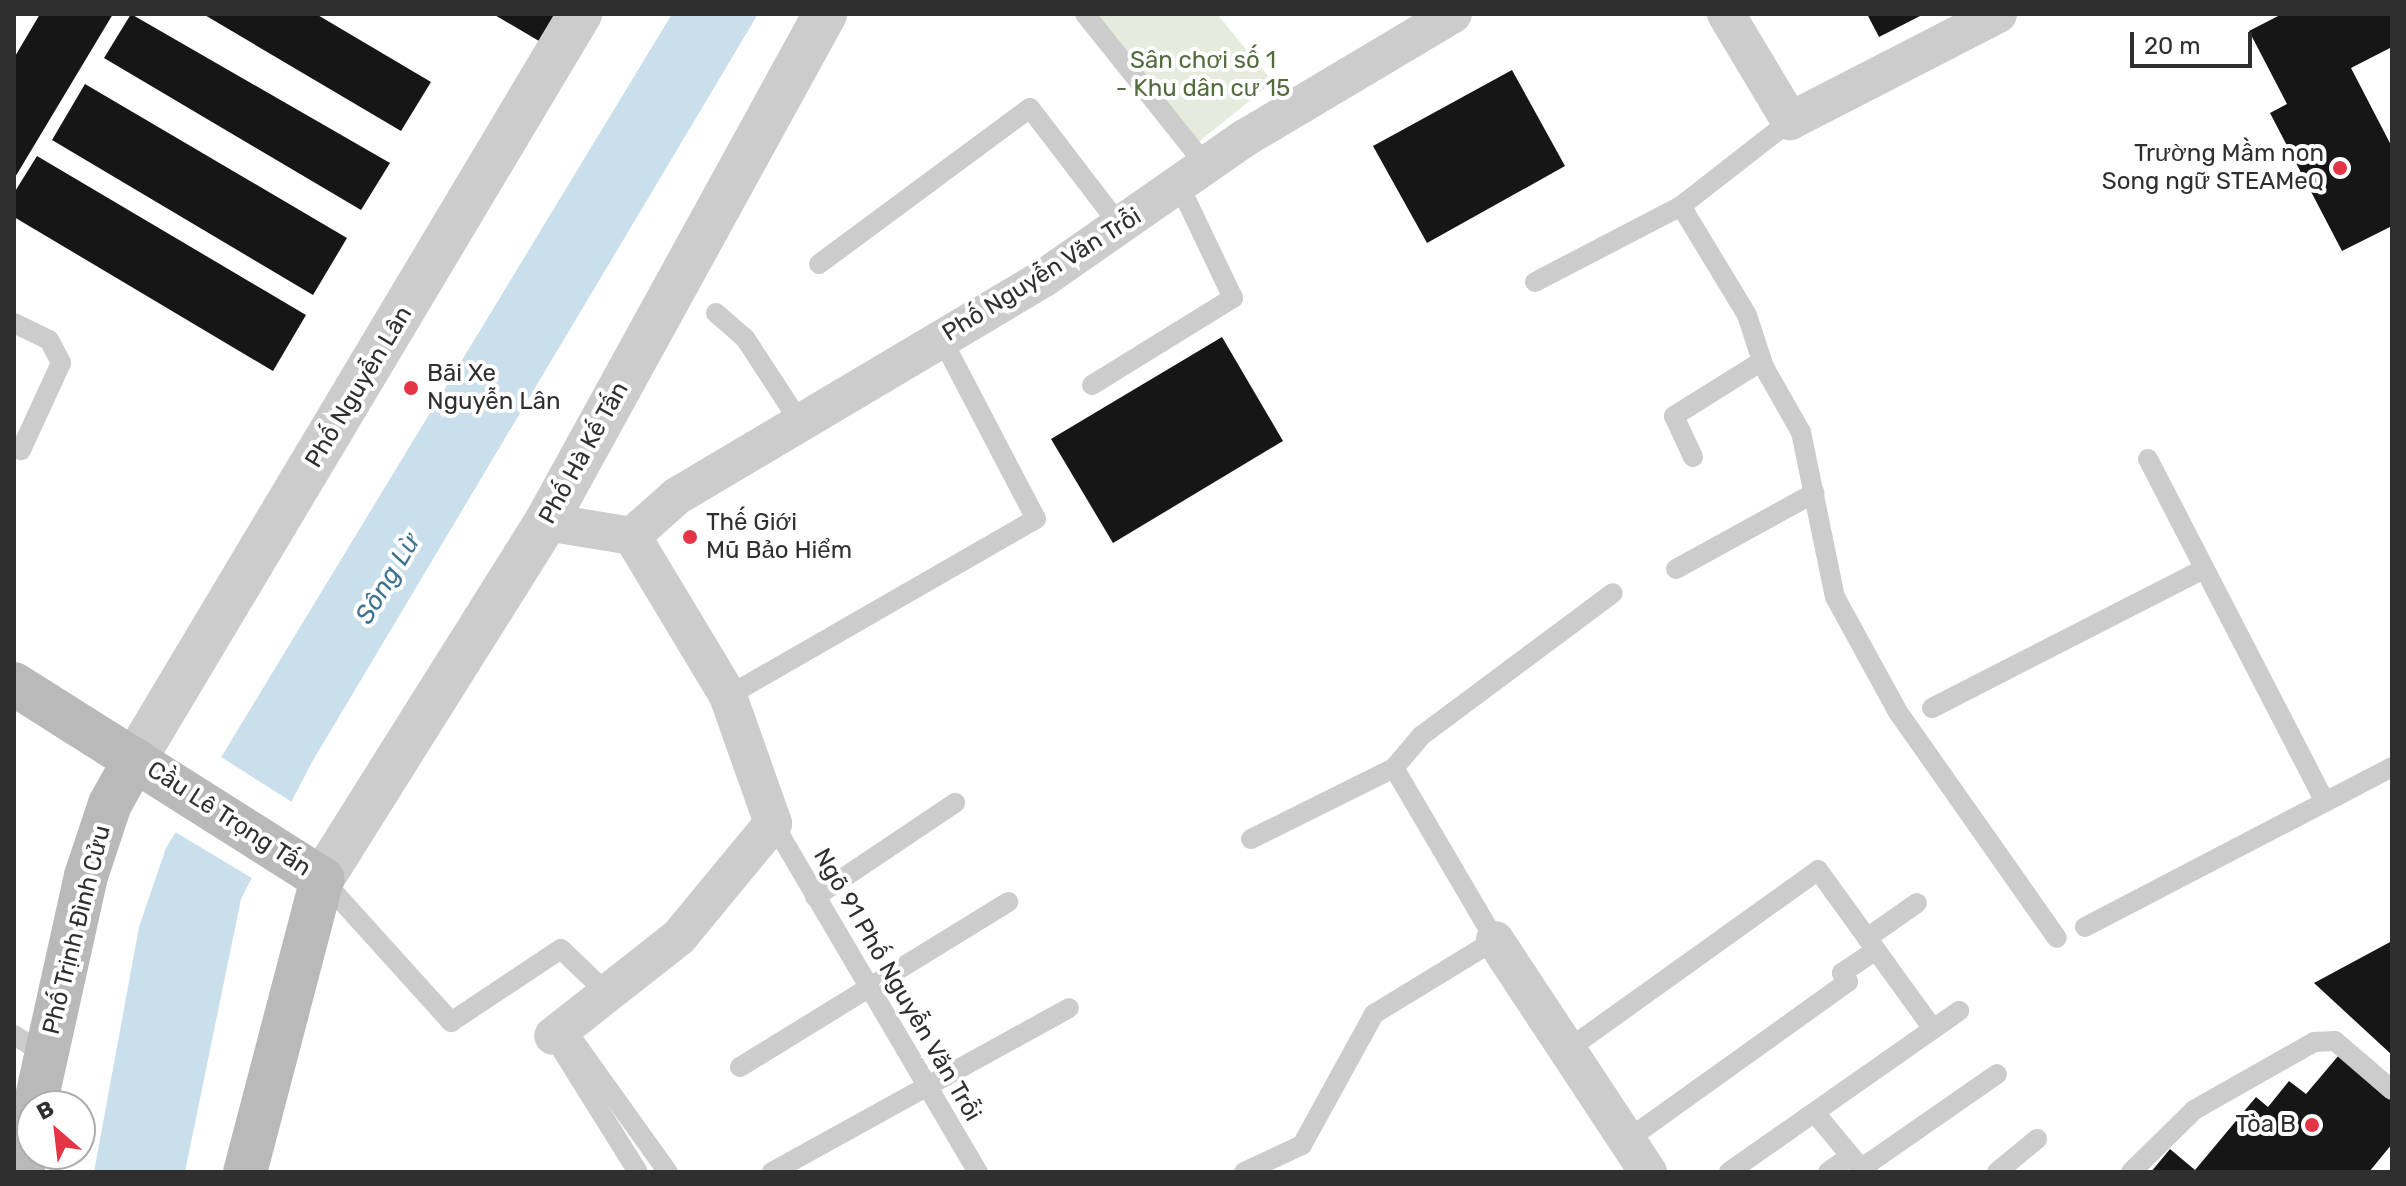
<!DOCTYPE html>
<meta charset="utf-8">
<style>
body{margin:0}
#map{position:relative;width:2406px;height:1186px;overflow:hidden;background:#fff;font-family:Rubik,sans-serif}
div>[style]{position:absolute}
.green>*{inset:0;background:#e6ecdd}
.water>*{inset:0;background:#cadfec}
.pier>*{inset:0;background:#fff}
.building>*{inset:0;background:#161616}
.service>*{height:20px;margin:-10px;padding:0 10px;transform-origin:10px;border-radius:10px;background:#ccc}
.minor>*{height:38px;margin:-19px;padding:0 19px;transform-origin:19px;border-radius:19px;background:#ccc}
.tertiary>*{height:44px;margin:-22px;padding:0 22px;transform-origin:22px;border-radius:22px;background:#ccc}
.secondary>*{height:44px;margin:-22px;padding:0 22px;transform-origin:22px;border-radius:22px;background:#b9b9b9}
.dots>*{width:22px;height:22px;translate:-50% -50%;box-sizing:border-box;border:4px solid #fff;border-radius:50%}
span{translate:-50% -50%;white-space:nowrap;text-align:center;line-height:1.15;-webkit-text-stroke:8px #fff;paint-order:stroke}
.park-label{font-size:24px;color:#536b3d}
.poi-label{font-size:24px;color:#2f2f2f}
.right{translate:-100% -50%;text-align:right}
.left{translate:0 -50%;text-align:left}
.street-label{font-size:24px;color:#2f2f2f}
.water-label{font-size:26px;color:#3e7391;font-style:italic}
.frame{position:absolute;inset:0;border:16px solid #2f2f2f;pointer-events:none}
.north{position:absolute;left:16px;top:1090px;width:80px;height:80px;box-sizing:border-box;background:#fff;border:2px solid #acacac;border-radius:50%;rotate:332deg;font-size:22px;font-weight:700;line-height:32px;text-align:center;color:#2f2f2f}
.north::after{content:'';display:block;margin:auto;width:28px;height:36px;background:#e33546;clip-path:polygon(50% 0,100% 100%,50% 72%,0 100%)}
.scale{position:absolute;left:2130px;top:32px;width:122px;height:36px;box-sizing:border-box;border:4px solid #2f2f2f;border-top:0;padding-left:10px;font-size:24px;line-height:28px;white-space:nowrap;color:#2f2f2f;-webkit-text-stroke:6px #fff;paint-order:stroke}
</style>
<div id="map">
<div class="green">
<i style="clip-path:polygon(1091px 14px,1217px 14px,1273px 82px,1196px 144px)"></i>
</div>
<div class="water">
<i style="clip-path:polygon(672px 14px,758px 14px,312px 762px,241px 899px,185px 1172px,94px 1172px,139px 927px,166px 848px)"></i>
</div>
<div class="pier">
<i style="clip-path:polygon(218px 755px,295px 804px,255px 880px,172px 830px)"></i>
</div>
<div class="building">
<i style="clip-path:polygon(40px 14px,113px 14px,14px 179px,14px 58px)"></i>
<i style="clip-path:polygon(131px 14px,390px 163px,361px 210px,104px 58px)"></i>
<i style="clip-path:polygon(203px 14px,316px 14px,431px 82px,401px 131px)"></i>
<i style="clip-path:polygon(493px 14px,556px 14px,539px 41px)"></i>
<i style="clip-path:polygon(1867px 14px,1924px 14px,1879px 37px)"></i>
<i style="clip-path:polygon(2282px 14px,2392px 14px,2392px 47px,2351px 68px,2392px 147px,2392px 226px,2342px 251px,2270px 113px,2287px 104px,2249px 31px)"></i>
<i style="clip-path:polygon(1512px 70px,1565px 166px,1427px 243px,1373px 146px)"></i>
<i style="clip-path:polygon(85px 84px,347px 238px,313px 295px,52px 140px)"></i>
<i style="clip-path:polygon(37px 156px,306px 315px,273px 371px,14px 217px,14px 193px)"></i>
<i style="clip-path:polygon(1222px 337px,1283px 441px,1113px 543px,1051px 439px)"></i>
<i style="clip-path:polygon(2392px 941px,2392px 1055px,2314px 983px)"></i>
<i style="clip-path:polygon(2339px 1055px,2392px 1099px,2392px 1144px,2369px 1172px,2151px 1172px,2170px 1149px,2195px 1170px,2256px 1097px,2268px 1107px,2289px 1081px,2306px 1094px)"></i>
</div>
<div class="service">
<i style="left:1085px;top:14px;width:196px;rotate:51.4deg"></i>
<i style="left:1790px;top:121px;width:138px;rotate:142.1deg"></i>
<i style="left:1681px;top:206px;width:127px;rotate:58.8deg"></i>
<i style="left:1747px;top:315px;width:55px;rotate:71.9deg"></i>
<i style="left:1764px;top:367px;width:75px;rotate:60.4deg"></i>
<i style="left:1801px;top:432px;width:168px;rotate:78.4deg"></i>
<i style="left:1835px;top:597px;width:131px;rotate:61.3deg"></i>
<i style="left:1898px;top:712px;width:276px;rotate:54.9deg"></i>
<i style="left:819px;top:264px;width:262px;rotate:-36.5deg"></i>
<i style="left:1030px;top:108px;width:150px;rotate:52.6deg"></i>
<i style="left:1535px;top:282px;width:165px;rotate:-27.5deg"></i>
<i style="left:716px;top:313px;width:38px;rotate:41deg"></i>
<i style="left:745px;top:338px;width:103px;rotate:56.9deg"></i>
<i style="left:14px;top:323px;width:39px;rotate:26deg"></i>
<i style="left:49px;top:340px;width:26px;rotate:62deg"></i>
<i style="left:61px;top:363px;width:96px;rotate:114.7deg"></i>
<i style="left:1092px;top:385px;width:166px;rotate:-31.7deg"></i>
<i style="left:1233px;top:298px;width:123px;rotate:-115.5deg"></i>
<i style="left:1693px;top:457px;width:45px;rotate:-114.9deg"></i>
<i style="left:1674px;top:416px;width:104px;rotate:-32deg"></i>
<i style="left:2148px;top:459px;width:386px;rotate:62.7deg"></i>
<i style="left:1676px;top:569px;width:158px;rotate:-28.8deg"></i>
<i style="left:728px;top:696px;width:355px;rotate:-29.9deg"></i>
<i style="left:1036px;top:519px;width:203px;rotate:-117.6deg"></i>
<i style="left:1932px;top:708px;width:305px;rotate:-27.1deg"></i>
<i style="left:773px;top:823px;width:405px;rotate:59.6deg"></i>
<i style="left:1251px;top:839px;width:160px;rotate:-26.4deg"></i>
<i style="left:322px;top:879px;width:193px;rotate:47.9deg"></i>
<i style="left:451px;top:1022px;width:132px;rotate:-33.6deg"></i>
<i style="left:561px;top:949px;width:69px;rotate:43.8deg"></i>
<i style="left:815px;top:897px;width:169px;rotate:-33.9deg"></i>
<i style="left:2085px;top:927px;width:346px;rotate:-27.5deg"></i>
<i style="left:1867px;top:938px;width:61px;rotate:-35deg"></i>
<i style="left:564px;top:1027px;width:178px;rotate:54.4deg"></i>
<i style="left:14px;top:1035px;width:38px;rotate:32deg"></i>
<i style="left:553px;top:1036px;width:160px;rotate:58deg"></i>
<i style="left:1567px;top:1050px;width:309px;rotate:-35.6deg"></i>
<i style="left:1818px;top:870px;width:196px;rotate:54.1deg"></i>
<i style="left:740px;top:1067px;width:315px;rotate:-31.6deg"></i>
<i style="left:1815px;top:1113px;width:77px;rotate:50.3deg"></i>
<i style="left:1627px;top:1140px;width:272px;rotate:-35.6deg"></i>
<i style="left:1848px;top:982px;width:11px;rotate:-124deg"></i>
<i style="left:1842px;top:973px;width:41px;rotate:-34.1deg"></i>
<i style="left:1859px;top:1170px;width:168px;rotate:-34.8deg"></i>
<i style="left:772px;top:1172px;width:339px;rotate:-28.9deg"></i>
<i style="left:1244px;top:1172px;width:64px;rotate:-25deg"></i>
<i style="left:1302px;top:1145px;width:149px;rotate:-61.2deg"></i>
<i style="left:1374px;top:1014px;width:142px;rotate:-31.4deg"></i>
<i style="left:1495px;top:940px;width:199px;rotate:-120.4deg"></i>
<i style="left:1394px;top:768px;width:42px;rotate:-49.8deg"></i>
<i style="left:1421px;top:736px;width:239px;rotate:-36.7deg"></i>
<i style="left:1729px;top:1172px;width:281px;rotate:-35deg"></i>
<i style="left:1828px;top:1172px;width:26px;rotate:-36deg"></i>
<i style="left:1997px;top:1172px;width:52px;rotate:-39.5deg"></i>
<i style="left:2131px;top:1172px;width:88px;rotate:-44.5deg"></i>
<i style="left:2194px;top:1110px;width:138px;rotate:-29.5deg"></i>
<i style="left:2314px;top:1042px;width:21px;rotate:-3deg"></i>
<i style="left:2335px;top:1041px;width:75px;rotate:40.7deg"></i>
</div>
<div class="minor">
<i style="left:1726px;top:14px;width:125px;rotate:59.1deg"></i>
<i style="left:1790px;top:121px;width:234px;rotate:-27.2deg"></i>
<i style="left:546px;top:522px;width:87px;rotate:9.2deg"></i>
<i style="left:632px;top:536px;width:187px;rotate:59deg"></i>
<i style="left:728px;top:696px;width:135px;rotate:70.5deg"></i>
<i style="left:773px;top:823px;width:148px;rotate:129.5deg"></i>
<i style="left:679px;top:937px;width:160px;rotate:141.8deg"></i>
<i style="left:632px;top:536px;width:60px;rotate:-41.6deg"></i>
<i style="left:677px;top:496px;width:427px;rotate:-30.7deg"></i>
<i style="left:1044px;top:278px;width:245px;rotate:-34.9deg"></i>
<i style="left:1245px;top:138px;width:242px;rotate:-30.8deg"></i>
<i style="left:1495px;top:940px;width:278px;rotate:56.6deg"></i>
</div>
<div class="tertiary">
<i style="left:135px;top:759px;width:868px;rotate:-59.15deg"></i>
<i style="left:322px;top:879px;width:421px;rotate:-57.9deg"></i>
<i style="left:546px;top:522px;width:580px;rotate:-61.22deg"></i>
</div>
<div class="secondary">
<i style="left:14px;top:684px;width:365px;rotate:32.3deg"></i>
<i style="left:322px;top:879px;width:303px;rotate:104.7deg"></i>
<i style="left:35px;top:1106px;width:236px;rotate:-77.5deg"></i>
<i style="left:86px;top:876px;width:76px;rotate:-71.6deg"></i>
<i style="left:110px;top:804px;width:51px;rotate:-60.9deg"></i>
<i style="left:22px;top:1172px;width:50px;rotate:-78.5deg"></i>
</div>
<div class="dots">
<i style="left:2340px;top:168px;background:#e33546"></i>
<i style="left:411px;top:388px;background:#e33546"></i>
<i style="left:690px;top:537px;background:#e33546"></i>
<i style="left:2312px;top:1125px;background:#e33546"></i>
</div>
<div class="park-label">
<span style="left:1203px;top:75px">Sân chơi số 1<br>- Khu dân cư 15</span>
</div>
<div class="poi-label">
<span class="right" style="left:2324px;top:168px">Trường Mầm non<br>Song ngữ STEAMeQ</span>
<span class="left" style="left:427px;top:388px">Bãi Xe<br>Nguyễn Lân</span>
<span class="left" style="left:706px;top:537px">Thế Giới<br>Mũ Bảo Hiểm</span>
<span class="right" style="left:2296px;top:1125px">Tòa B</span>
</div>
<div class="street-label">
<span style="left:1042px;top:275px;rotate:-32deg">Phố Nguyễn Văn Trỗi</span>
<span style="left:359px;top:387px;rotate:-59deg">Phố Nguyễn Lân</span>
<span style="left:584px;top:453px;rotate:-61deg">Phố Hà Kế Tấn</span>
<span style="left:229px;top:819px;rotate:33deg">Cầu Lê Trọng Tấn</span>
<span style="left:77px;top:930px;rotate:-76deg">Phố Trịnh Đình Cửu</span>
<span style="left:897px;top:985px;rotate:60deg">Ngõ 91 Phố Nguyễn Văn Trỗi</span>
</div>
<div class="water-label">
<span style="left:388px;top:579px;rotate:-59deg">Sông Lừ</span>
</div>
<div class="frame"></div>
<div class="north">B</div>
<div class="scale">20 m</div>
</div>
